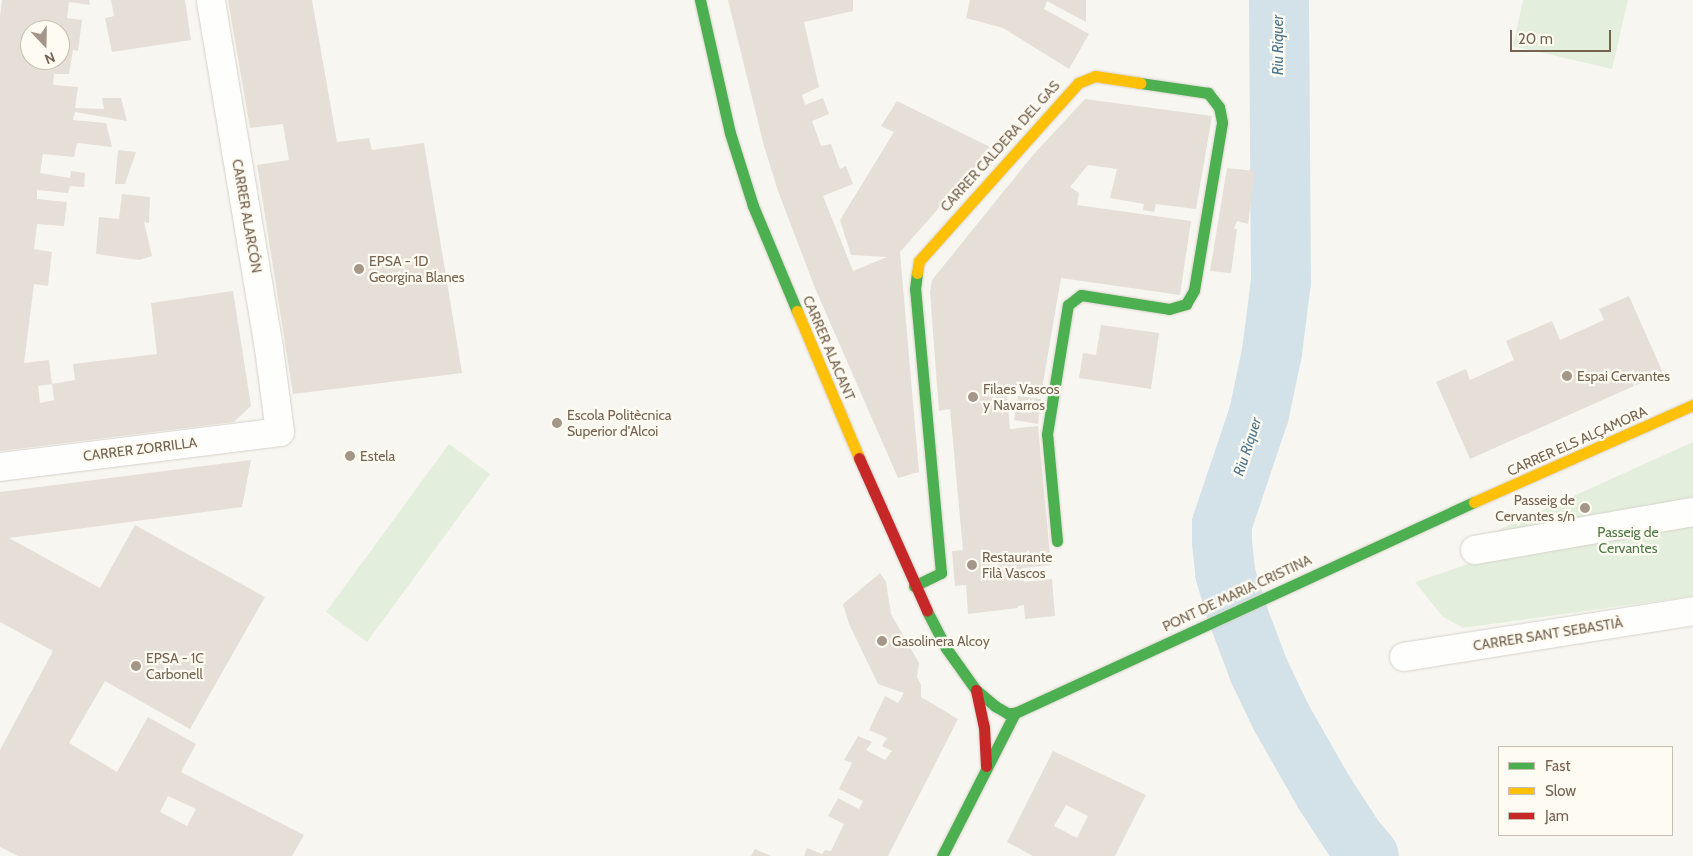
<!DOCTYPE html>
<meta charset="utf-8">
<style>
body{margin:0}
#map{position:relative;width:1693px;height:856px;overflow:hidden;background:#f8f6f0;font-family:Cabin,sans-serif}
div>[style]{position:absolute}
.green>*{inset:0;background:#e3efdc}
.river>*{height:60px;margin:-30px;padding:0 30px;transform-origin:30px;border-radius:30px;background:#d2e2e8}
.building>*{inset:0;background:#e5dfd7}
.roads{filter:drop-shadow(0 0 1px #d5d2cb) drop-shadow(0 0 1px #d5d2cb)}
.street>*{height:28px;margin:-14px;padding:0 14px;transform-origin:14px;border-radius:14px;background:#fefefd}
.fast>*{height:11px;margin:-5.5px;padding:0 5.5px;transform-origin:5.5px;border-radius:5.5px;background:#4caf50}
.slow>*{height:11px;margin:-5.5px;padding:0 5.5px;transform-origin:5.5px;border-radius:5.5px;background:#ffc107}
.jam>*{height:11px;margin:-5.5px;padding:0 5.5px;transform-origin:5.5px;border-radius:5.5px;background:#c62828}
.dots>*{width:14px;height:14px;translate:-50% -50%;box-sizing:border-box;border:2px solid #fefbf3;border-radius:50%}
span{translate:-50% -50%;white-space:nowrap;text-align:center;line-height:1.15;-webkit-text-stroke:4.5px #fefbf3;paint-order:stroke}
.street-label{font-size:14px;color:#766450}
.poi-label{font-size:14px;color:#766450}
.left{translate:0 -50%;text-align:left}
.right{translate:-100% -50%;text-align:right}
.park-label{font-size:14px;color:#4f7a49}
.water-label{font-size:15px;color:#4e788e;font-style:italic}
.legend{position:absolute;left:1498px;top:746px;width:175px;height:90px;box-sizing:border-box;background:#fefbf3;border:1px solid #c8bfb2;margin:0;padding:6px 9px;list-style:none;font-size:15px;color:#766450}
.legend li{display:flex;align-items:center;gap:10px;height:25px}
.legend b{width:25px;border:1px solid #c8bfb2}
.north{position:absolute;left:20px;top:20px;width:50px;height:50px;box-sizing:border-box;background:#fefbf3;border:1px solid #c8bfb2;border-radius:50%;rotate:159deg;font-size:14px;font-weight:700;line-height:20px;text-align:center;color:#766450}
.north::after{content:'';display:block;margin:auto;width:18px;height:22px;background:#a49788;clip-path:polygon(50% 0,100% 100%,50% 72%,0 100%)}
.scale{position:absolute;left:1510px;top:30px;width:101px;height:22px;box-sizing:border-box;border:2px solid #766450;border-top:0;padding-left:6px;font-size:15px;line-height:18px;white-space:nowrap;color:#766450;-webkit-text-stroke:4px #fefbf3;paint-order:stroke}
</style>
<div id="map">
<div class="green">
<i style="clip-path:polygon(1523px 0,1628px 0,1612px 69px,1513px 46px)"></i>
<i style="clip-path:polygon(1693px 442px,1693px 596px,1463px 628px,1442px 616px,1415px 582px,1477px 561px,1474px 541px)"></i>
<i style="clip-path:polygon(449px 444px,490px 474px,367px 642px,326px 612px)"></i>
</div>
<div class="river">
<i style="left:1279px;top:0;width:281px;rotate:89.6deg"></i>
<i style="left:1281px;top:281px;width:72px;rotate:97.2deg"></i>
<i style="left:1272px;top:352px;width:63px;rotate:101.8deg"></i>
<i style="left:1259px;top:414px;width:116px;rotate:108.6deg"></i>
<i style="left:1222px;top:524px;width:18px;rotate:90deg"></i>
<i style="left:1222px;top:542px;width:31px;rotate:84deg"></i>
<i style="left:1225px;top:573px;width:39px;rotate:73deg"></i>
<i style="left:1236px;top:610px;width:65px;rotate:69.3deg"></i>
<i style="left:1259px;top:671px;width:51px;rotate:64.4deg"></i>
<i style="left:1281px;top:717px;width:89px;rotate:60.3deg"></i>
<i style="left:1325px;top:794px;width:55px;rotate:56.9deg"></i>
<i style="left:1355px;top:840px;width:21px;rotate:49deg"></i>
</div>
<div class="building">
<i style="clip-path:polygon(evenodd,2px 0,89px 0,90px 5px,69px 2px,67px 18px,82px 20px,78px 51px,73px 50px,69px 74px,54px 74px,53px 85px,78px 87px,75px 108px,104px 109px,102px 98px,121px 98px,127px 121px,75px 112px,73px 120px,106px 123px,112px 147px,77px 143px,74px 157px,43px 154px,40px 173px,70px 178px,71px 171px,85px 173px,84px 187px,70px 186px,68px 193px,37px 190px,37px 199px,67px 202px,64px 226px,37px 224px,34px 249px,52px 252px,48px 286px,34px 284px,24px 363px,49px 360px,52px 384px,38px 386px,40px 403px,54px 400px,52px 384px,75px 380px,73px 364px,157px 354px,151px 303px,233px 291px,251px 406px,234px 422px,0 451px,0 18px,2px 0,30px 30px,60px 30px,60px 60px,30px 60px,30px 30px)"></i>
<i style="clip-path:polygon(111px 0,185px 0,191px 40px,112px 52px,105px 18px,114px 16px)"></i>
<i style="clip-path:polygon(228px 0,312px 0,337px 142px,369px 138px,372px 150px,424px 143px,462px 373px,293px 394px,257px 165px,289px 160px,283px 124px,250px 128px)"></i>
<i style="clip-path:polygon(728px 0,853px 0,853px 11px,804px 22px,819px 87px,802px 95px,805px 105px,823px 98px,829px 114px,812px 121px,821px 146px,831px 144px,840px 169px,846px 166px,853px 184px,823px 196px,853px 271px,887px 257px,851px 255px,840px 220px,894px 132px,881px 126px,897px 101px,992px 148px,900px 252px,919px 472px,898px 478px,815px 288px,778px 191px,764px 146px)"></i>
<i style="clip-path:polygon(970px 0,1086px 0,1086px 22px,1047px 1px,1044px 9px,1089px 34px,1069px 69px,1003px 28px,966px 18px)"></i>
<i style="clip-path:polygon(1085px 99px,1212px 116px,1196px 209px,1156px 204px,1154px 212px,1143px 210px,1144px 204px,1110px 198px,1117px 169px,1088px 165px,1070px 187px,1079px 193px,1077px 205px,1191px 221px,1180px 295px,1061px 278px,1042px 389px,1006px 384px,1010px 429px,1038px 426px,1051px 565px,1022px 568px,1024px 582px,1052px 579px,1055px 616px,1025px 619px,1024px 605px,1018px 606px,1018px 608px,968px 614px,966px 585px,955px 586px,952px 551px,963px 550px,950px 409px,939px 411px,930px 292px,932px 280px,1033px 155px)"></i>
<i style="clip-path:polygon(118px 150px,136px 152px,125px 184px,115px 184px)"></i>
<i style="clip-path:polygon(1227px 168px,1255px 171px,1248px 224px,1237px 221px,1234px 229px,1237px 229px,1231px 273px,1210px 271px)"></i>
<i style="clip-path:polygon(122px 194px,150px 197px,149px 223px,144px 222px,152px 256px,139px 260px,96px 254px,99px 217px,119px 219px)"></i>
<i style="clip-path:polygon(1629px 296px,1663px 373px,1470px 459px,1436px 382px,1466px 369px,1470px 380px,1514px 360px,1506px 341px,1552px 321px,1560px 340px,1604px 320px,1599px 309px)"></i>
<i style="clip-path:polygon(1101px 325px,1159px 333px,1151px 389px,1079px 378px,1083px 353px,1096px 355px)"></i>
<i style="clip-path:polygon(1018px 396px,1041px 399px,1038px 424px,1014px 420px)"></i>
<i style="clip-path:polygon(evenodd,251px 460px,242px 507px,9px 538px,100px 588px,135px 525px,265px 597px,190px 729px,105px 681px,69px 743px,117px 772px,148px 717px,196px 744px,181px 772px,304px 835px,292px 856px,18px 856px,0 847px,0 750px,53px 651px,0 622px,0 492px,251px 460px,168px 796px,196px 809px,187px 826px,160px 812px,168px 796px)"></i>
<i style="clip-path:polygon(880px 573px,886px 582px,891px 614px,919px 663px,917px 677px,921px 685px,921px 697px,958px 719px,888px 856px,804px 856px,807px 848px,822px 854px,825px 850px,831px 851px,844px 824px,828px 816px,838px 798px,859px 809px,863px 801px,839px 789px,852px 763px,844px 760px,858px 736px,872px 742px,866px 750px,885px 760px,892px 751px,882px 746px,887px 738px,869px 730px,885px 696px,898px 703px,904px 693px,878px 684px,849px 624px,843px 604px)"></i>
<i style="clip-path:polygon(evenodd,1053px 751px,1146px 795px,1115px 856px,1033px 856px,1007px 842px,1053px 751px,1066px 805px,1088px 816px,1077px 838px,1054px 826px,1066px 805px)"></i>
<i style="clip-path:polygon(755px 849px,771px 856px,751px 856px)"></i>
</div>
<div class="roads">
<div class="street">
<i style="left:0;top:467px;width:282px;rotate:-7.1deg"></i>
<i style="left:280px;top:432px;width:85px;rotate:-97.5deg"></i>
<i style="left:269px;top:348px;width:353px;rotate:-99.5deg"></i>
<i style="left:1475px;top:550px;width:221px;rotate:-9.9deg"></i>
<i style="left:1404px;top:657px;width:293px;rotate:-9deg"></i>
</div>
<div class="fast">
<i style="left:700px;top:0;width:136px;rotate:77.3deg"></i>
<i style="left:730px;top:133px;width:77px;rotate:72.5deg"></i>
<i style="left:753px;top:206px;width:114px;rotate:67.3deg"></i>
<i style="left:1057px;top:541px;width:107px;rotate:-95.3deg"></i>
<i style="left:1047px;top:434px;width:131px;rotate:-80.8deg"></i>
<i style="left:1068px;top:305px;width:16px;rotate:-38deg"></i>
<i style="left:1081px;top:295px;width:89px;rotate:9deg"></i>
<i style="left:1169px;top:309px;width:18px;rotate:-16deg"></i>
<i style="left:1186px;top:304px;width:16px;rotate:-60deg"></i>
<i style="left:1194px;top:290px;width:170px;rotate:-80.5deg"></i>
<i style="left:1222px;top:122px;width:15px;rotate:-101deg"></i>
<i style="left:1219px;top:107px;width:18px;rotate:-128deg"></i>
<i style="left:1208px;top:93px;width:69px;rotate:-171.6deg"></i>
<i style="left:914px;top:586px;width:30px;rotate:-26deg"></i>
<i style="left:941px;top:573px;width:285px;rotate:-95.2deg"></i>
<i style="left:915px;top:289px;width:16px;rotate:-83deg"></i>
<i style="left:927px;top:611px;width:42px;rotate:62.8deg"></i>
<i style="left:946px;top:648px;width:52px;rotate:54.5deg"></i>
<i style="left:976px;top:690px;width:25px;rotate:40deg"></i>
<i style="left:995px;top:706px;width:14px;rotate:30deg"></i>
<i style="left:1007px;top:713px;width:8px"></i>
<i style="left:1015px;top:713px;width:505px;rotate:-24.69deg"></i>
<i style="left:942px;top:856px;width:161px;rotate:-63deg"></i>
</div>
<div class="slow">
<i style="left:917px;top:273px;width:12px;rotate:-81deg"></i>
<i style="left:919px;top:261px;width:239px;rotate:-48.2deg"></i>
<i style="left:1078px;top:83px;width:18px;rotate:-22deg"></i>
<i style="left:1095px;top:76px;width:46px;rotate:8.8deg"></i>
<i style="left:797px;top:311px;width:160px;rotate:67.1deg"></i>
<i style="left:1474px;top:502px;width:240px;rotate:-23.9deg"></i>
</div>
<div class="jam">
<i style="left:859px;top:458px;width:167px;rotate:66deg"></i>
<i style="left:976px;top:690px;width:38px;rotate:78deg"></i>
<i style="left:984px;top:727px;width:39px;rotate:87deg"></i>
</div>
</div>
<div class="dots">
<i style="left:359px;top:269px;background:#a49788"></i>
<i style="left:1567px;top:376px;background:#a49788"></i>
<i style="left:973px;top:397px;background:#a49788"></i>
<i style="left:557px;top:423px;background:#a49788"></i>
<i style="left:350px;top:456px;background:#a49788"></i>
<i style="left:1585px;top:508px;background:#a49788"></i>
<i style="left:972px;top:565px;background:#a49788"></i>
<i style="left:882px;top:641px;background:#a49788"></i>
<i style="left:136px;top:666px;background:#a49788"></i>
</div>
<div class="street-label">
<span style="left:1000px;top:146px;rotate:-48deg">CARRER CALDERA DEL GAS</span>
<span style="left:247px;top:216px;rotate:80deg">CARRER ALARCÓN</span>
<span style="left:829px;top:348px;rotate:67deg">CARRER ALACANT</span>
<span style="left:1577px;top:441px;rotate:-24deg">CARRER ELS ALÇAMORA</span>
<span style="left:140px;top:449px;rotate:-7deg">CARRER ZORRILLA</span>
<span style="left:1237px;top:593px;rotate:-25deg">PONT DE MARIA CRISTINA</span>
<span style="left:1548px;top:634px;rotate:-9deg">CARRER SANT SEBASTIÀ</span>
</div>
<div class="poi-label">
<span class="left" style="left:369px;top:269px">EPSA - 1D<br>Georgina Blanes</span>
<span class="left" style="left:1577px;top:376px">Espai Cervantes</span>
<span class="left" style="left:983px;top:397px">Filaes Vascos<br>y Navarros</span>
<span class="left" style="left:567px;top:423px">Escola Politècnica<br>Superior d'Alcoi</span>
<span class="left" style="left:360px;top:456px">Estela</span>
<span class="right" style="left:1575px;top:508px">Passeig de<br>Cervantes s/n</span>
<span class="left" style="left:982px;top:565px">Restaurante<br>Filà Vascos</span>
<span class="left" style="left:892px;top:641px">Gasolinera Alcoy</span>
<span class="left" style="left:146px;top:666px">EPSA - 1C<br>Carbonell</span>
</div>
<div class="park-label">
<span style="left:1628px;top:540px">Passeig de<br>Cervantes</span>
</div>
<div class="water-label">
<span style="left:1279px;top:45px;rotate:-90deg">Riu Riquer</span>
<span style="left:1248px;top:447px;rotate:-72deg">Riu Riquer</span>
</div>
<ul class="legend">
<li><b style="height:6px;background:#4caf50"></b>Fast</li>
<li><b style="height:6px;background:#ffc107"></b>Slow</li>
<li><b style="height:6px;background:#c62828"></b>Jam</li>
</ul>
<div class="north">N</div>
<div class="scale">20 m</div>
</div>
